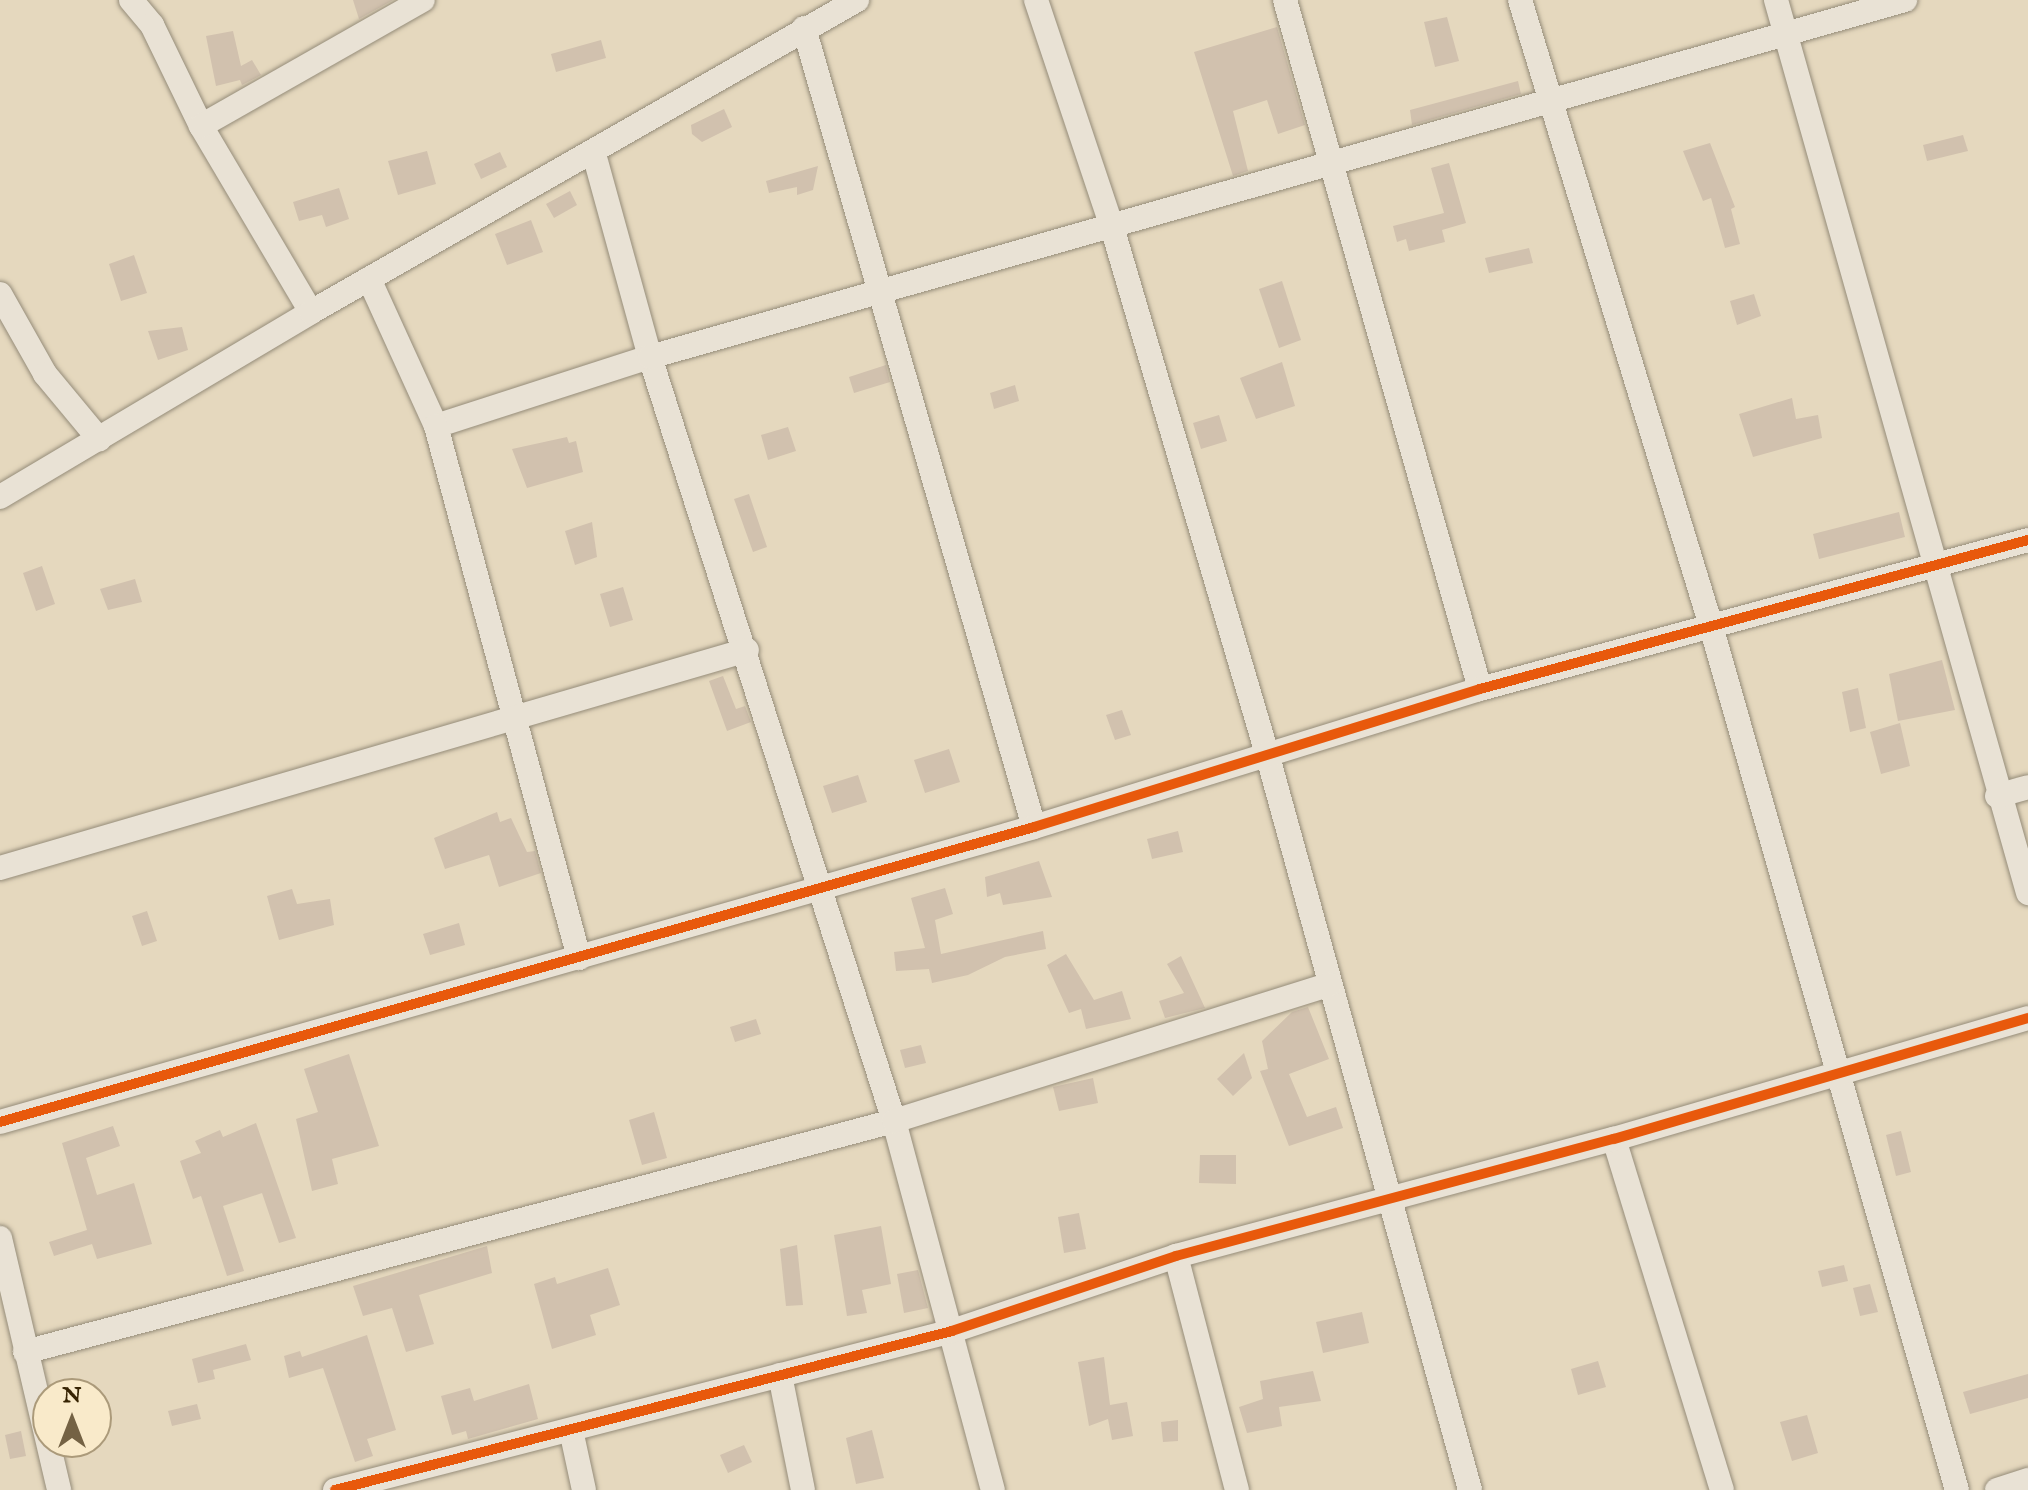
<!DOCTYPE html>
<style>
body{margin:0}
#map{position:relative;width:2028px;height:1490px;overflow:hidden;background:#e5d8be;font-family:"IM FELL English",serif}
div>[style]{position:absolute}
.building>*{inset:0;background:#d1c1ae}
.roads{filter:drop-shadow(0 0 2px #958c79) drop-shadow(0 0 2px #958c79)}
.minor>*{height:24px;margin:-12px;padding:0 12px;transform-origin:12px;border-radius:12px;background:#e9e2d5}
.cycleway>*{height:10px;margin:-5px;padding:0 5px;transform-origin:5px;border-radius:5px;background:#e8590c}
span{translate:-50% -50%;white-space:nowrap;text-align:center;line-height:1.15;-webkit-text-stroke:7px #f9eaca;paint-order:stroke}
.north{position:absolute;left:32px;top:1378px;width:80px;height:80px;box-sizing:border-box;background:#f9eaca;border:2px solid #ab9a7a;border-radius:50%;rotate:0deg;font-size:22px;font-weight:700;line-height:32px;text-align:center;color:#372302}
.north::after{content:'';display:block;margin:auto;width:28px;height:36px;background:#746244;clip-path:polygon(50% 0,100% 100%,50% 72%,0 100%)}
</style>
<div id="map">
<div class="building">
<i style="clip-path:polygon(353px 0,393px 0,359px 19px)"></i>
<i style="clip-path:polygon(1447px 17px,1459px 61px,1435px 67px,1424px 22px)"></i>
<i style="clip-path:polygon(1277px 27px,1305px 125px,1278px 134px,1267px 100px,1233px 111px,1248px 171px,1233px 176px,1194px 52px)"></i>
<i style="clip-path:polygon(233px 31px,241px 66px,252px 60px,261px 75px,242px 85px,240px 80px,216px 86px,206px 36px)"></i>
<i style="clip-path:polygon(601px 40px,606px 58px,556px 72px,551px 54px)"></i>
<i style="clip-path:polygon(1518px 81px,1521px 94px,1412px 125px,1410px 110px)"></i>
<i style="clip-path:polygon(724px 109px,732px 127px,702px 142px,692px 134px,691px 125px)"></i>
<i style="clip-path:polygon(1963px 135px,1968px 151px,1927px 161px,1923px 145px)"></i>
<i style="clip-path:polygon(1710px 143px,1735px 207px,1731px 209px,1740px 244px,1725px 248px,1711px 198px,1703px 201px,1683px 151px)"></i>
<i style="clip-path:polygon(427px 151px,436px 184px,398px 195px,388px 161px)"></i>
<i style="clip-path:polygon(500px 152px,507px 167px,481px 179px,474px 164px)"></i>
<i style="clip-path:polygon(1449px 163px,1466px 223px,1442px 230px,1445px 242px,1409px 251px,1406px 239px,1397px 242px,1393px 226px,1444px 213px,1431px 168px)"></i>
<i style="clip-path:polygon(818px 166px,813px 190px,797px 195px,797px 187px,769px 193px,766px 181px)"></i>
<i style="clip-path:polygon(339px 188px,349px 219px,326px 227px,322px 215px,299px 221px,293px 202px)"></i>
<i style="clip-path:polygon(570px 191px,577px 205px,554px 218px,546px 204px)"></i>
<i style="clip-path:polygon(531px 220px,543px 252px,507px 265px,495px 234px)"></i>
<i style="clip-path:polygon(1529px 248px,1533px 263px,1489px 273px,1485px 258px)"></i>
<i style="clip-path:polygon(134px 255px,147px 293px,121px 301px,109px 264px)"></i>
<i style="clip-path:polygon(1282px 281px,1301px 340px,1279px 348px,1259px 289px)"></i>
<i style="clip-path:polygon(1754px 294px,1761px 316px,1737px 325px,1730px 301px)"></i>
<i style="clip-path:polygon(182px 327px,188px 350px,158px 360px,148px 331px)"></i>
<i style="clip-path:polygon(1282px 362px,1295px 406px,1256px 419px,1240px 378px)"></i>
<i style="clip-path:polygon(886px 365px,890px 382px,854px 393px,849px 377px)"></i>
<i style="clip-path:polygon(1015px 385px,1019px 401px,994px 409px,990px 393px)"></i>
<i style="clip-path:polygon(1792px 398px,1796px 419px,1818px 415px,1822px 438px,1753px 457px,1739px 414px)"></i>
<i style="clip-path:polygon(1219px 415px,1227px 441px,1201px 449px,1193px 423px)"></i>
<i style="clip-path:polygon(788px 427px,796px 451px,768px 460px,761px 435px)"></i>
<i style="clip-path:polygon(567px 437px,569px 443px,576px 441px,583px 472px,527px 488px,512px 449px)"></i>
<i style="clip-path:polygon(749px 494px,767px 547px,753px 552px,734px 499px)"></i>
<i style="clip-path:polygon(1899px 512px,1905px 537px,1819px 559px,1813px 534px)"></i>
<i style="clip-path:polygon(592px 522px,597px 557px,575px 565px,565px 531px)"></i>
<i style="clip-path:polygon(42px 566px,55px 604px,36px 611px,23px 573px)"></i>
<i style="clip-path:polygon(135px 579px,142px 602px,108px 610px,100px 589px)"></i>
<i style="clip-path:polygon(623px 587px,633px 620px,610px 627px,600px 594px)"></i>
<i style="clip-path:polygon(1942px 660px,1955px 710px,1898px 721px,1889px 674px)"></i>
<i style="clip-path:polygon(723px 676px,736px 709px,745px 706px,751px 722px,727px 731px,709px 681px)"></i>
<i style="clip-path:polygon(1858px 688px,1866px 728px,1850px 732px,1842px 692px)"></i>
<i style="clip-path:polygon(1122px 710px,1131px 735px,1115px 740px,1106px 715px)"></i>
<i style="clip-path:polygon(1900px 723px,1910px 766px,1881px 774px,1870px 732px)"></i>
<i style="clip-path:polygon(949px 749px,960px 782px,925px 793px,914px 760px)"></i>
<i style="clip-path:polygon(858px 775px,867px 802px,832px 813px,823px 786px)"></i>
<i style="clip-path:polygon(497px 812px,500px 822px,511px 818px,527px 852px,535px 851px,541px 873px,499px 887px,489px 855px,445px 869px,434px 838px)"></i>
<i style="clip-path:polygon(1178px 831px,1183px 852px,1152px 859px,1147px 839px)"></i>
<i style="clip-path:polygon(1039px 861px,1052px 897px,1003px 905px,1000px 893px,987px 897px,985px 877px)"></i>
<i style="clip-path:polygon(945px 888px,953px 914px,935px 920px,941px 954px,1043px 931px,1046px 949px,1005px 957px,968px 975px,932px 983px,929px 969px,896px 971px,894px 952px,925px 948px,911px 898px)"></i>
<i style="clip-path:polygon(292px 889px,297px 904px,330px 899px,334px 925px,279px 940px,267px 896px)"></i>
<i style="clip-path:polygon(147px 911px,157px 941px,142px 946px,132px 916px)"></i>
<i style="clip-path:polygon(459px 923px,465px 945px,430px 955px,423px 934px)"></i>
<i style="clip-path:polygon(1066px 954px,1094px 1000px,1122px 991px,1131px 1019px,1086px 1029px,1081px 1009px,1069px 1013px,1047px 965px)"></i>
<i style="clip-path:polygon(1181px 956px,1205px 1008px,1165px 1018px,1159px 1001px,1184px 993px,1167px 964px)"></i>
<i style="clip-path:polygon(1308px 1007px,1329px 1059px,1289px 1074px,1307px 1117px,1336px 1107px,1343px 1128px,1289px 1146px,1260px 1071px,1268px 1069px,1262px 1041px,1292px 1012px)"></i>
<i style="clip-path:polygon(756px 1019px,761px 1034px,735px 1042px,730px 1027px)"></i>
<i style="clip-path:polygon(921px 1045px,926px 1063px,905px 1068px,900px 1050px)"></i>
<i style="clip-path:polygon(1244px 1053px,1252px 1078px,1233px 1096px,1217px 1079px)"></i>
<i style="clip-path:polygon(349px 1054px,379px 1146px,332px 1159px,338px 1184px,312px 1191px,296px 1119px,318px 1112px,304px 1069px)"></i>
<i style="clip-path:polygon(1093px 1078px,1098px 1103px,1059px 1111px,1053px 1087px)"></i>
<i style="clip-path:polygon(654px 1112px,667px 1158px,642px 1165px,629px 1120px)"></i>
<i style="clip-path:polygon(256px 1123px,296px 1238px,279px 1243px,262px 1193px,223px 1206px,244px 1271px,227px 1276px,201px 1196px,193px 1199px,180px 1161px,201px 1153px,195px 1141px,220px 1130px,223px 1137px)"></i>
<i style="clip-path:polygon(113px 1126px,120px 1146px,86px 1158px,97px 1195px,134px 1183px,152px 1244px,97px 1259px,92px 1244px,54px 1256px,49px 1242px,87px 1230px,62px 1143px)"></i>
<i style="clip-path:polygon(1901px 1131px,1911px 1172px,1896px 1176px,1886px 1135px)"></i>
<i style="clip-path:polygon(1200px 1155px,1236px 1155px,1236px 1184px,1199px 1183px)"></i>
<i style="clip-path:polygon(1079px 1213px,1086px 1249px,1064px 1253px,1058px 1217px)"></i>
<i style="clip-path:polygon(881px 1226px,891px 1284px,862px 1290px,867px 1313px,847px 1316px,834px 1235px)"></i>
<i style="clip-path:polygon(797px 1245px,803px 1305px,786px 1306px,780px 1249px)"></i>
<i style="clip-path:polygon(487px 1246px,492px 1273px,419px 1295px,434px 1344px,406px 1352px,392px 1308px,363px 1316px,353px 1286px)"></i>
<i style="clip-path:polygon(1844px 1265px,1848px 1281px,1822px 1287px,1818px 1271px)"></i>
<i style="clip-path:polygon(608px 1268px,620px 1305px,590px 1315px,596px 1335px,552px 1349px,534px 1284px,555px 1277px,557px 1284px)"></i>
<i style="clip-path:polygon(918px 1270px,928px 1308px,904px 1313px,897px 1274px)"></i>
<i style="clip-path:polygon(1870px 1284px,1878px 1312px,1860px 1316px,1853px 1288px)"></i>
<i style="clip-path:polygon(1362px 1312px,1369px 1343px,1323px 1353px,1316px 1322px)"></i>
<i style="clip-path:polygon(367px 1335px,396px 1430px,367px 1439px,373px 1456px,355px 1462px,323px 1368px,289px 1378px,284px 1356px,300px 1351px,302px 1357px)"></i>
<i style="clip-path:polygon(246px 1344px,251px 1360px,213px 1370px,215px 1379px,198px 1383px,192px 1359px)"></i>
<i style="clip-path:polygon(1104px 1357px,1110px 1405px,1127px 1402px,1133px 1436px,1112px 1440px,1108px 1419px,1089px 1426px,1078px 1362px)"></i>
<i style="clip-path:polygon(1598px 1361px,1606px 1387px,1578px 1395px,1571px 1369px)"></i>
<i style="clip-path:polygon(1313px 1371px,1321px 1401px,1279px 1407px,1282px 1426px,1247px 1433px,1239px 1407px,1263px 1399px,1260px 1381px)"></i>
<i style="clip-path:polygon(2028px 1374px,2028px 1398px,1970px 1414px,1963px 1392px)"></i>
<i style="clip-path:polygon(529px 1384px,538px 1419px,468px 1439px,466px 1431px,452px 1435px,441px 1396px,470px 1388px,474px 1401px)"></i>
<i style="clip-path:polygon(197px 1404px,201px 1419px,172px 1426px,168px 1411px)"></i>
<i style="clip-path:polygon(1807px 1415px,1818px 1453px,1792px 1461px,1780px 1422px)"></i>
<i style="clip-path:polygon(1178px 1420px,1178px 1441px,1163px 1442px,1161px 1422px)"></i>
<i style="clip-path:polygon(872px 1430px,884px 1478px,856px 1484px,846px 1438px)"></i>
<i style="clip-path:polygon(21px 1431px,26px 1456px,10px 1459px,5px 1435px)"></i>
<i style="clip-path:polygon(744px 1445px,752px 1462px,728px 1473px,720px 1455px)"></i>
</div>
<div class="roads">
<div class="minor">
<i style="left:131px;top:0;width:33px;rotate:50deg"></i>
<i style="left:152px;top:25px;width:112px;rotate:64.1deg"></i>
<i style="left:201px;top:126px;width:216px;rotate:59.4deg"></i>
<i style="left:1036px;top:0;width:239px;rotate:71.5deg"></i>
<i style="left:1112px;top:227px;width:552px;rotate:73.6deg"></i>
<i style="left:1268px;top:757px;width:760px;rotate:74.59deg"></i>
<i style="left:1285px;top:0;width:716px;rotate:74.2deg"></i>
<i style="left:1520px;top:0;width:654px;rotate:73.03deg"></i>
<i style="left:1711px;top:626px;width:898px;rotate:74.11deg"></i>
<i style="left:1776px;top:0;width:928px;rotate:74.24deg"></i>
<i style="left:804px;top:28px;width:831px;rotate:73.94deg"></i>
<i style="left:201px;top:126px;width:255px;rotate:-29.6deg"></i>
<i style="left:594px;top:154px;width:211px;rotate:74.6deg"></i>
<i style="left:650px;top:357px;width:802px;rotate:72.29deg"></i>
<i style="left:894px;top:1121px;width:382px;rotate:75deg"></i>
<i style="left:369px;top:279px;width:162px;rotate:65.5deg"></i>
<i style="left:436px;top:426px;width:225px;rotate:-17.9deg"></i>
<i style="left:650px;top:357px;width:1305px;rotate:-15.88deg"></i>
<i style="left:0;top:294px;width:92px;rotate:60.6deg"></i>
<i style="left:45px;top:374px;width:85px;rotate:50.3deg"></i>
<i style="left:436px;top:426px;width:551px;rotate:74.95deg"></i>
<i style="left:0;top:497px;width:362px;rotate:-30.7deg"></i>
<i style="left:311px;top:312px;width:629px;rotate:-29.74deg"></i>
<i style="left:1997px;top:796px;width:32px;rotate:-16deg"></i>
<i style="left:0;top:868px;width:778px;rotate:-16.27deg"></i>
<i style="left:0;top:1122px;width:1075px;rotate:-15.92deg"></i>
<i style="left:1034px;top:827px;width:467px;rotate:-17.2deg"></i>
<i style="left:1480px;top:689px;width:568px;rotate:-15.21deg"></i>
<i style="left:1614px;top:1139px;width:367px;rotate:72.9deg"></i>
<i style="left:0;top:1238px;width:259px;rotate:76.8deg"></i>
<i style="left:1176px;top:1256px;width:242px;rotate:75.4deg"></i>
<i style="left:25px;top:1352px;width:899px;rotate:-14.89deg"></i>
<i style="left:894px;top:1121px;width:456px;rotate:-17.4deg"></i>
<i style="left:780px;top:1375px;width:117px;rotate:78.7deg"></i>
<i style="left:571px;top:1430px;width:61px;rotate:77.8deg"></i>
<i style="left:335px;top:1490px;width:637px;rotate:-14.45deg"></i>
<i style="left:952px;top:1331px;width:236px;rotate:-18.5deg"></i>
<i style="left:1176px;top:1256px;width:453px;rotate:-15deg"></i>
<i style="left:1614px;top:1139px;width:431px;rotate:-16.3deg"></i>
<i style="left:1997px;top:1490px;width:33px;rotate:-18deg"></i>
</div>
</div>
<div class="cycleway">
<i style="left:0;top:1122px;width:1075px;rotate:-15.92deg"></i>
<i style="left:1034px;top:827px;width:467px;rotate:-17.2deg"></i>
<i style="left:1480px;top:689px;width:568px;rotate:-15.21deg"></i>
<i style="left:335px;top:1490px;width:637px;rotate:-14.45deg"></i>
<i style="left:952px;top:1331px;width:236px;rotate:-18.5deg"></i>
<i style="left:1176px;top:1256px;width:453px;rotate:-15deg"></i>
<i style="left:1614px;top:1139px;width:431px;rotate:-16.3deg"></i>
</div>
<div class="north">N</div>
</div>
